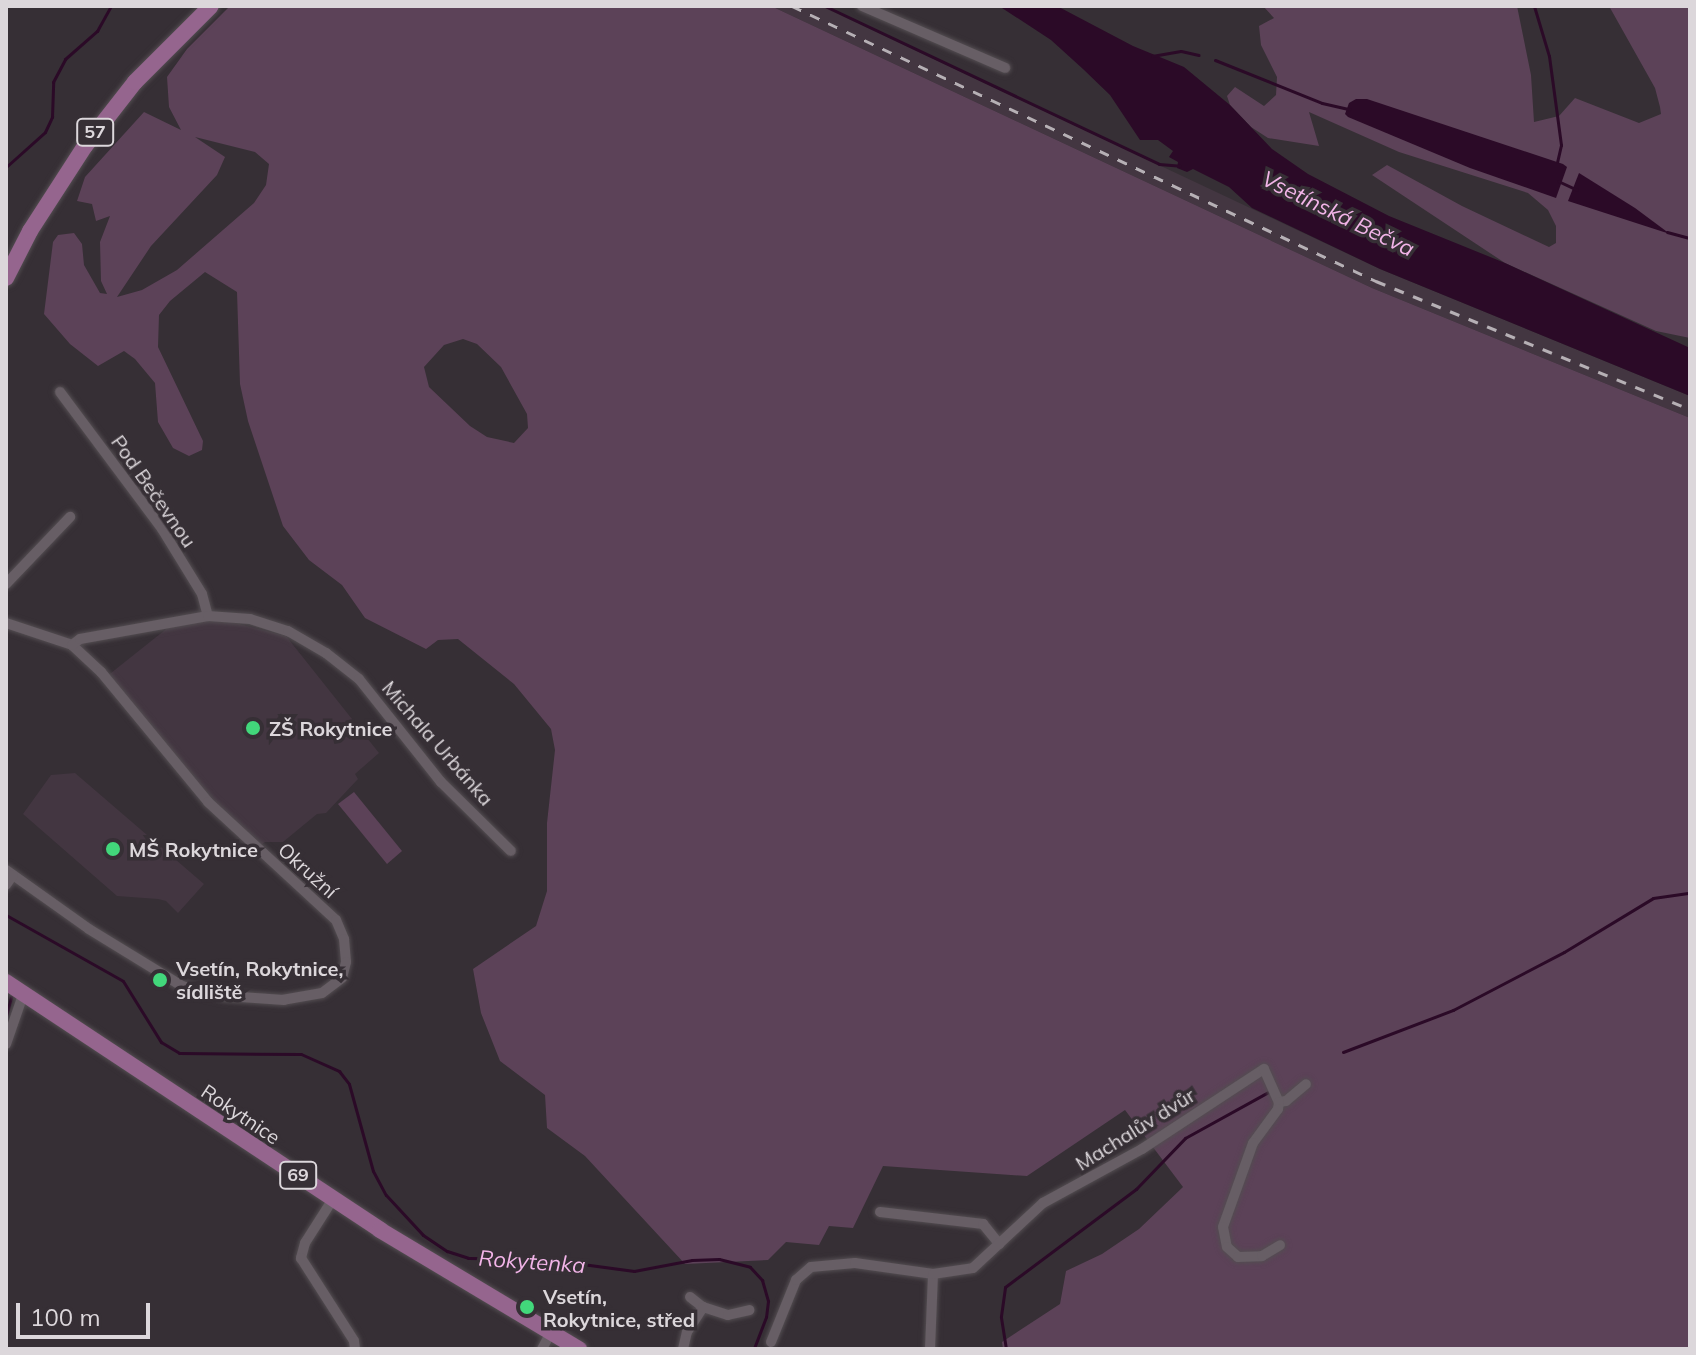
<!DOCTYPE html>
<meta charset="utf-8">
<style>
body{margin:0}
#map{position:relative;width:1696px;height:1355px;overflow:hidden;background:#362f35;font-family:Mulish,sans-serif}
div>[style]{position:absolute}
.built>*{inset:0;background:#433641}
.green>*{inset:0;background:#5c4258}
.water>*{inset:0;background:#2b0a27}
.stream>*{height:3px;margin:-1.5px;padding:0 1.5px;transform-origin:1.5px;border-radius:1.5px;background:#2b0a27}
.roads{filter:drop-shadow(0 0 2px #534d51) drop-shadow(0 0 2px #534d51)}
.street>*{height:10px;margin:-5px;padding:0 5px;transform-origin:5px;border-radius:5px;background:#675e65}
.primary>*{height:16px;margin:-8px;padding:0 8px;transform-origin:8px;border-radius:8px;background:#95658e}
.rail>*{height:3px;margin-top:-1.5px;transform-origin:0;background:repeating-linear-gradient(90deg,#b6b0b5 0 10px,transparent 0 20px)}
.dots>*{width:22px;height:22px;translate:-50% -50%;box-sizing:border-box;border:4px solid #362f35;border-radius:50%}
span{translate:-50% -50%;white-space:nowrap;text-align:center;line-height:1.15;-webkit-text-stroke:7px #362f35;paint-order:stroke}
.shield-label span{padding:2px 6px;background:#362f35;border:2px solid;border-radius:6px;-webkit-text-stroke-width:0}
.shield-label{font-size:18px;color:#dcd7db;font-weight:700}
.street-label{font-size:20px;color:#dcd7db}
.poi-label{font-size:20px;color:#dcd7db;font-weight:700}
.left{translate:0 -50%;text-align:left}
.water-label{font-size:22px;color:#f2b4e8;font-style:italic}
.frame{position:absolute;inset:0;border:8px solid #dcd7db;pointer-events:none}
.scale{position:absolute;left:16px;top:1303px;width:134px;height:36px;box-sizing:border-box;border:4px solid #dcd7db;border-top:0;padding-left:10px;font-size:24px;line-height:28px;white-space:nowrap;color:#dcd7db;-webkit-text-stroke:6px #362f35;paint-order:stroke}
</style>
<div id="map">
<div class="built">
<i style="clip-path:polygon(771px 6px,821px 6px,1380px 269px,1690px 396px,1690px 418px,1372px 288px)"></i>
<i style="clip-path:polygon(208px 616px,286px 636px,379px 753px,355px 774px,358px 779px,326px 813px,317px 814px,283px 842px,265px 842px,257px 848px,208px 802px,106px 677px,170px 626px)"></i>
<i style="clip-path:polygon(75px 773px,204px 884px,178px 913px,166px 901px,158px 899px,117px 896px,23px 814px,51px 775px)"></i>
</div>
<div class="green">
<i style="clip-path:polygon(evenodd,230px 6px,771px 6px,1372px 288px,1690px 418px,1690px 1349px,1003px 1349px,1002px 1342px,1060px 1304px,1066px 1271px,1102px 1254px,1139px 1229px,1183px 1187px,1125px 1110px,1027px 1176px,883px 1166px,853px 1228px,829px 1226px,819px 1245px,786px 1242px,768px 1260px,685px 1264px,585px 1156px,547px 1128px,545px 1095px,500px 1061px,481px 1013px,473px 969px,536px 926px,547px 891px,547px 823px,555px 750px,551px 729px,514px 684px,458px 639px,438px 640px,426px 649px,365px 618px,342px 585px,309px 560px,283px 526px,248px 421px,240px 384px,237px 292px,205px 272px,170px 301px,159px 315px,158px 347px,203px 441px,202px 450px,189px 456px,173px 448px,158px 422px,155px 383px,135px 359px,124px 351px,98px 366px,70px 344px,44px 314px,53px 242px,58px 235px,74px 233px,82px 244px,84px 265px,100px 293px,107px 294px,101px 281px,100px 242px,110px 216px,96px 221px,92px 204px,77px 201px,85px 177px,144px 112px,181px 130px,169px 107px,167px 77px,187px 49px,230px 6px,195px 137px,255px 152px,269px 164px,266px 185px,254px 203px,177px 270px,142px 290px,117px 297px,151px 246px,217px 175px,225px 157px,195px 137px,230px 6px,463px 339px,477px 344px,501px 367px,527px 414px,528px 428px,514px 443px,487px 437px,470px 426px,429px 387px,424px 367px,444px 345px,463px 339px)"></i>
<i style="clip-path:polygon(1263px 6px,1517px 6px,1531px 75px,1534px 122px,1559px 116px,1575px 98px,1639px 123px,1661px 114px,1660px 107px,1655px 88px,1609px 6px,1690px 6px,1690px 338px,1656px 331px,1505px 263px,1372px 175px,1387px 165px,1462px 206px,1549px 247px,1556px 243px,1556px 226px,1548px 210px,1528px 193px,1399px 152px,1309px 112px,1319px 146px,1268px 138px,1251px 127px,1230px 105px,1227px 96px,1235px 87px,1264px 106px,1276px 95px,1277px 77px,1261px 45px,1259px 26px,1274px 18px)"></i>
<i style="clip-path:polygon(354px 792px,402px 851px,387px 864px,338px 804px)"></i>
</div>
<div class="water">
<i style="clip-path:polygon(999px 6px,1057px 6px,1133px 46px,1184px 67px,1230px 105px,1272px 149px,1308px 174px,1389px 216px,1505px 263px,1690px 348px,1690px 396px,1380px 269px,1252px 208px,1229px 187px,1193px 169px,1187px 172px,1177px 168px,1178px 162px,1169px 157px,1173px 151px,1158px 140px,1140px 140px,1110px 95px,1083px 69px,1051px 40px)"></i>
<i style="clip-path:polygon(1356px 99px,1367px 99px,1563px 164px,1567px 167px,1556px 198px,1470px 168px,1348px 117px,1345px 114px,1349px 103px)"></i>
<i style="clip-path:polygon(1579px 173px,1635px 208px,1670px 234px,1568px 201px)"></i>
</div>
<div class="stream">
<i style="left:825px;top:6px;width:369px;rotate:25.3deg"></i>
<i style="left:1159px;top:164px;width:21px;rotate:5deg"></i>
<i style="left:1534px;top:6px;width:52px;rotate:73.3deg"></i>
<i style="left:1549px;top:56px;width:90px;rotate:82.3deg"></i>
<i style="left:1561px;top:145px;width:17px;rotate:103deg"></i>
<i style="left:1152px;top:56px;width:29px;rotate:-10deg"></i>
<i style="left:1181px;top:51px;width:18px;rotate:13deg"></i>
<i style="left:1215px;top:60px;width:115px;rotate:21.9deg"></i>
<i style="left:1322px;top:103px;width:28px;rotate:13deg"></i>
<i style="left:6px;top:167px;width:52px;rotate:-41.9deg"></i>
<i style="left:45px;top:132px;width:17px;rotate:-65deg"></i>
<i style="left:52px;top:117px;width:35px;rotate:-88deg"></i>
<i style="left:53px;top:82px;width:26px;rotate:-62deg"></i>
<i style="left:65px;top:59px;width:43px;rotate:-41.2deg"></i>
<i style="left:97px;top:31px;width:29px;rotate:-61deg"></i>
<i style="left:1558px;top:181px;width:21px;rotate:25deg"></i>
<i style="left:1667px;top:232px;width:24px;rotate:15deg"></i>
<i style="left:6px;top:915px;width:134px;rotate:29.4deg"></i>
<i style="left:123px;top:981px;width:72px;rotate:58.1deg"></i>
<i style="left:161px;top:1042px;width:21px;rotate:31deg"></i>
<i style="left:179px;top:1053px;width:122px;rotate:0.5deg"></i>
<i style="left:301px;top:1054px;width:42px;rotate:24.1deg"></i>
<i style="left:339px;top:1071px;width:16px;rotate:52deg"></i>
<i style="left:349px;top:1084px;width:90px;rotate:74.6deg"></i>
<i style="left:373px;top:1171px;width:27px;rotate:62deg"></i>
<i style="left:386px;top:1195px;width:54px;rotate:47.2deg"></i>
<i style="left:423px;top:1235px;width:29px;rotate:34deg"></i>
<i style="left:447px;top:1251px;width:22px;rotate:18deg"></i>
<i style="left:468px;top:1258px;width:77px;rotate:0.7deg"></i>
<i style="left:545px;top:1259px;width:90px;rotate:7.7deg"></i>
<i style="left:634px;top:1271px;width:59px;rotate:-10.7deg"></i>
<i style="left:692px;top:1260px;width:27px;rotate:-2deg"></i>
<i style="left:719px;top:1259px;width:32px;rotate:14deg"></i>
<i style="left:750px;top:1267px;width:18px;rotate:47deg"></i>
<i style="left:762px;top:1280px;width:22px;rotate:74deg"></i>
<i style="left:768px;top:1301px;width:16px;rotate:97deg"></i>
<i style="left:766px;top:1317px;width:34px;rotate:111deg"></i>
<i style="left:6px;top:1016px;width:20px;rotate:-75deg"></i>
<i style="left:1343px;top:1052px;width:118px;rotate:-20.9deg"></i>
<i style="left:1453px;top:1010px;width:125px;rotate:-27.6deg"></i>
<i style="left:1564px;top:952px;width:104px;rotate:-31.2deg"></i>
<i style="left:1653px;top:898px;width:37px;rotate:-8deg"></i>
<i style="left:1006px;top:1349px;width:33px;rotate:-99deg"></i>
<i style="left:1001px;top:1316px;width:29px;rotate:-82deg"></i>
<i style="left:1005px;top:1287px;width:164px;rotate:-36.8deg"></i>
<i style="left:1136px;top:1189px;width:71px;rotate:-46.1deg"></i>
<i style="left:1185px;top:1138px;width:97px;rotate:-28.9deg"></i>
</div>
<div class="roads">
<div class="street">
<i style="left:862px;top:6px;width:156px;rotate:23.4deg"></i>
<i style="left:60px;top:392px;width:171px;rotate:53.3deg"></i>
<i style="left:162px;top:529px;width:76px;rotate:58.4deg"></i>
<i style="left:202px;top:594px;width:23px;rotate:75deg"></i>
<i style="left:6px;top:584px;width:93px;rotate:-46.3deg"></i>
<i style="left:6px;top:623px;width:70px;rotate:18.4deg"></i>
<i style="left:72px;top:645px;width:40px;rotate:43deg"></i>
<i style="left:101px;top:672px;width:168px;rotate:50.5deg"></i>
<i style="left:208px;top:802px;width:174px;rotate:42.7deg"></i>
<i style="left:336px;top:920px;width:21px;rotate:67deg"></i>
<i style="left:344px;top:939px;width:23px;rotate:85deg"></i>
<i style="left:346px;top:962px;width:16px;rotate:104deg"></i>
<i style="left:342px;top:978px;width:25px;rotate:143deg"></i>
<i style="left:322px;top:993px;width:39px;rotate:170deg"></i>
<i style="left:284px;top:1000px;width:58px;rotate:-176.1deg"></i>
<i style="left:226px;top:996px;width:45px;rotate:-167.2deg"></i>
<i style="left:182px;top:986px;width:109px;rotate:-148.5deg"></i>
<i style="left:89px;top:929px;width:102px;rotate:-144.6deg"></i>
<i style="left:72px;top:645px;width:10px;rotate:-37deg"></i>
<i style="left:80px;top:639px;width:130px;rotate:-10.2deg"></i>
<i style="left:208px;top:616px;width:42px;rotate:4.1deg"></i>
<i style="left:250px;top:619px;width:40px;rotate:18deg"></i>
<i style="left:288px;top:631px;width:44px;rotate:30.1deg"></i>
<i style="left:326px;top:653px;width:42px;rotate:38.2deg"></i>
<i style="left:359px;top:679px;width:132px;rotate:51.5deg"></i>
<i style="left:441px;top:782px;width:98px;rotate:44.6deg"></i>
<i style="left:6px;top:885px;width:12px;rotate:-55deg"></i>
<i style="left:6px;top:1044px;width:55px;rotate:-70.9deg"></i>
<i style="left:1279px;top:1102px;width:7px;rotate:-8deg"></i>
<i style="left:1286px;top:1101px;width:26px;rotate:-40deg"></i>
<i style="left:333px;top:1199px;width:52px;rotate:122.5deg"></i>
<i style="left:305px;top:1243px;width:16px;rotate:105deg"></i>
<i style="left:301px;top:1258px;width:98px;rotate:57.4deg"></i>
<i style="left:354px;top:1341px;width:8px;rotate:83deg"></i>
<i style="left:880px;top:1212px;width:104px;rotate:6.6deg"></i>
<i style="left:983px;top:1224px;width:26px;rotate:51deg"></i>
<i style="left:690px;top:1297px;width:16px;rotate:38deg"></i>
<i style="left:771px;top:1342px;width:67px;rotate:-68deg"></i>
<i style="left:796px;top:1280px;width:20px;rotate:-41deg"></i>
<i style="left:811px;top:1267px;width:44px;rotate:-5.2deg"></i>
<i style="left:855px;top:1263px;width:79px;rotate:8deg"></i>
<i style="left:542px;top:1349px;width:19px;rotate:-62deg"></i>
<i style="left:683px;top:1349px;width:17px;rotate:-77deg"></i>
<i style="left:687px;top:1332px;width:30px;rotate:-57deg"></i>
<i style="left:703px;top:1307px;width:26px;rotate:18deg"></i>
<i style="left:728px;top:1315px;width:22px;rotate:-13deg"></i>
<i style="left:930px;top:1349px;width:75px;rotate:-87.7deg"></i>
<i style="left:933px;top:1274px;width:40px;rotate:-8.5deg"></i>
<i style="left:973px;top:1268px;width:96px;rotate:-42.9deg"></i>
<i style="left:1043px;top:1203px;width:113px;rotate:-28.6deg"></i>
<i style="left:1142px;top:1149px;width:146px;rotate:-33.3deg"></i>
<i style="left:1264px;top:1069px;width:36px;rotate:66deg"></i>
<i style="left:1279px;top:1102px;width:7px;rotate:98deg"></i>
<i style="left:1278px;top:1109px;width:42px;rotate:126.3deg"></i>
<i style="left:1253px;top:1143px;width:89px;rotate:109.7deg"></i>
<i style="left:1223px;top:1227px;width:20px;rotate:79deg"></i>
<i style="left:1227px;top:1247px;width:15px;rotate:42deg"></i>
<i style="left:1238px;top:1257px;width:24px;rotate:-2deg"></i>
<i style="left:1262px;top:1256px;width:21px;rotate:-31deg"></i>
</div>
<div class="primary">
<i style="left:6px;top:278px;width:53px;rotate:-62.9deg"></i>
<i style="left:30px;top:231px;width:101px;rotate:-57.1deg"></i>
<i style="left:85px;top:146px;width:81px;rotate:-52deg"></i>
<i style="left:135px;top:82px;width:107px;rotate:-45deg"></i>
<i style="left:6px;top:982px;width:449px;rotate:33.5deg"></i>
<i style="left:380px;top:1230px;width:232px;rotate:30.9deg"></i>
</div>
</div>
<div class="rail">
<i style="left:792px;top:6px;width:646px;rotate:25.22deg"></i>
<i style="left:1376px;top:281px;width:339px;rotate:22.2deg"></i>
</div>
<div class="dots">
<i style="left:253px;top:728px;background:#42d77b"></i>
<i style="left:113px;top:849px;background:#42d77b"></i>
<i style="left:160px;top:980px;background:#42d77b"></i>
<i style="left:527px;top:1307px;background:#42d77b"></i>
</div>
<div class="shield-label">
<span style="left:95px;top:132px">57</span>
<span style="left:298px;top:1175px">69</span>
</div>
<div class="street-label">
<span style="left:154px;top:491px;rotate:55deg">Pod Bečevnou</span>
<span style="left:438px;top:743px;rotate:49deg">Michala Urbánka</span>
<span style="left:308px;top:870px;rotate:42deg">Okružní</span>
<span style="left:241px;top:1114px;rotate:34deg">Rokytnice</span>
<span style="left:1135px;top:1129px;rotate:-32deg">Machalův dvůr</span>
</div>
<div class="poi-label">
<span class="left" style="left:269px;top:728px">ZŠ Rokytnice</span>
<span class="left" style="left:129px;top:849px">MŠ Rokytnice</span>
<span class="left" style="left:176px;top:980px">Vsetín, Rokytnice,<br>sídliště</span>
<span class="left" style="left:543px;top:1308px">Vsetín,<br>Rokytnice, střed</span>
</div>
<div class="water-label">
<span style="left:1338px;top:214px;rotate:26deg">Vsetínská Bečva</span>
<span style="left:532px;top:1262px;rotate:4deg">Rokytenka</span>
</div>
<div class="frame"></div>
<div class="scale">100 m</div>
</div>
